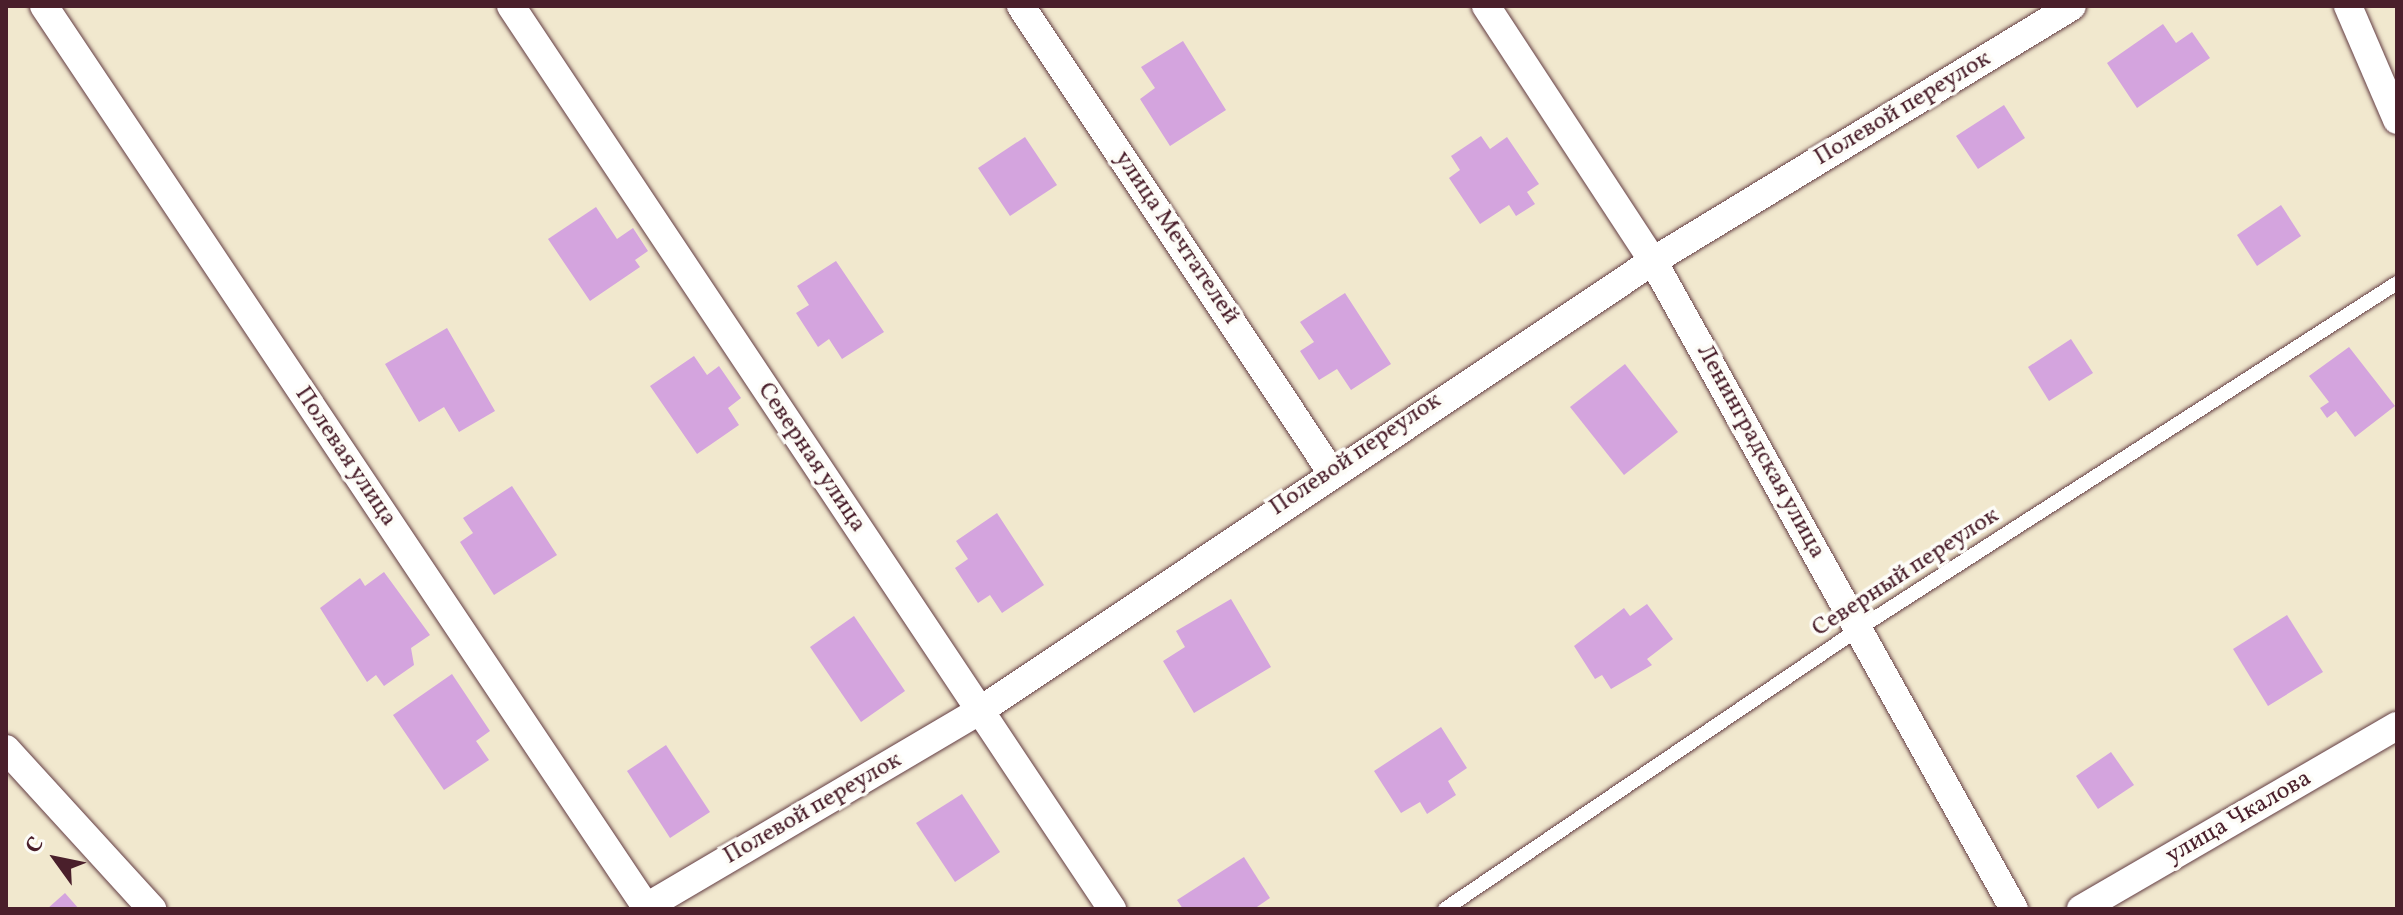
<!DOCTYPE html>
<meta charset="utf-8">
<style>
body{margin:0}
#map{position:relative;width:2403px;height:915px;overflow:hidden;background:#f1e8ce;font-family:Vollkorn,serif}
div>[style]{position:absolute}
.building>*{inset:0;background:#d4a4de}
.roads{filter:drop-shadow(0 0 2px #633d43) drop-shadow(0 0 2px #633d43)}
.lane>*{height:14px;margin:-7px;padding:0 7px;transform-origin:7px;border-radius:7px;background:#fff}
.street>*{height:28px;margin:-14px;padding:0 14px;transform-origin:14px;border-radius:14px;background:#fff}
span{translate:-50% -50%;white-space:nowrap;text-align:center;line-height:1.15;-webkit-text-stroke:7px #fdfcf7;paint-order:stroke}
.street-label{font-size:24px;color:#4a1f2b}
.frame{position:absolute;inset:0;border:8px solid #4a1f2b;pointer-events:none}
.north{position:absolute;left:16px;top:819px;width:80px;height:80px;-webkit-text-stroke:6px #fdfcf7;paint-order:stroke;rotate:303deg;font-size:22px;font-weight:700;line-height:32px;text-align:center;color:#4a1f2b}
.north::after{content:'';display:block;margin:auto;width:28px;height:36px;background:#4a1f2b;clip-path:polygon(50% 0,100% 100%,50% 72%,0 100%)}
</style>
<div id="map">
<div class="building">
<i style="clip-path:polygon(2163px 24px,2176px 43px,2192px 32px,2210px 58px,2137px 108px,2107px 63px)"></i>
<i style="clip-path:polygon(1183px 41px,1226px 110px,1170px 146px,1140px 99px,1155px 88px,1141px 67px)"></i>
<i style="clip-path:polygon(2004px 105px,2025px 138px,1978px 169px,1956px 136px)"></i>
<i style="clip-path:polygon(1481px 136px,1490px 149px,1507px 137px,1539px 184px,1527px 192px,1535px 204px,1516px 216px,1509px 205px,1480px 224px,1449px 178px,1460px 170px,1451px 156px)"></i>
<i style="clip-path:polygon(1025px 137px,1057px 185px,1010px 216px,978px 168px)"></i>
<i style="clip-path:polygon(2281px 205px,2301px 236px,2257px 266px,2237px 235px)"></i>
<i style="clip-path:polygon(596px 207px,617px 239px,633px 228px,648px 251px,635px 260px,640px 267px,590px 301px,548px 239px)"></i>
<i style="clip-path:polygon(836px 261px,884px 332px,842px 359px,829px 339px,818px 347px,796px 313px,809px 305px,797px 286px)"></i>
<i style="clip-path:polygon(1345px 293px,1391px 364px,1351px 390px,1337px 369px,1319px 380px,1300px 351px,1314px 342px,1300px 322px)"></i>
<i style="clip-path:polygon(447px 328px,495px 411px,459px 432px,444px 407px,419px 422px,385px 364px)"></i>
<i style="clip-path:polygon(2071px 339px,2093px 373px,2049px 401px,2028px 367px)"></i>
<i style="clip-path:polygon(2349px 347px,2395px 406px,2355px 437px,2336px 411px,2327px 418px,2320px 408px,2329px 402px,2309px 376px)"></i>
<i style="clip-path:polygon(694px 356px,707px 375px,719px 366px,741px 398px,728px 408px,739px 425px,697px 454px,650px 386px)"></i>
<i style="clip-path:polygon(1625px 364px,1678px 432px,1624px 475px,1570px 407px)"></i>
<i style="clip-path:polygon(512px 486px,557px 555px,494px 595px,460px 542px,473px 533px,463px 518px)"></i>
<i style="clip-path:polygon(997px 513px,1044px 585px,1002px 613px,990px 595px,978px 603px,955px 568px,968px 559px,956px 541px)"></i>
<i style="clip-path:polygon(384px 572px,430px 635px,411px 648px,414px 665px,384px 686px,376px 675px,367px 682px,320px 608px,360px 578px,365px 586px)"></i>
<i style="clip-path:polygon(1231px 599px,1271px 667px,1194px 713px,1163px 661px,1185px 647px,1176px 631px)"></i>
<i style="clip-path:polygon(1647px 604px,1673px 639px,1647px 659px,1652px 665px,1611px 689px,1602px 675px,1595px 679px,1574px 646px,1624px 608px,1630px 616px)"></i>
<i style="clip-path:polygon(2287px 615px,2323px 672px,2268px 706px,2233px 649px)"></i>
<i style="clip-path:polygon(854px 616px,905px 691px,861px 722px,810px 647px)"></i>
<i style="clip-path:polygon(452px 674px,490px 731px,476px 741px,489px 760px,444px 790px,393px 715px)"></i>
<i style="clip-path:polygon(1441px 727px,1467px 768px,1448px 781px,1456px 795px,1427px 814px,1420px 802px,1401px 813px,1374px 771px)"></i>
<i style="clip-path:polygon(666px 745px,710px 812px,670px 838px,627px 771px)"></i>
<i style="clip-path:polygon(2111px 752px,2134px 785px,2098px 809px,2076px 776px)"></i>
<i style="clip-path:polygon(962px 794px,1000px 852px,955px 882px,916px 823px)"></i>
<i style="clip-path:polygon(1244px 857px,1270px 898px,1254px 909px,1183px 909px,1177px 900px)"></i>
<i style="clip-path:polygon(65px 893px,79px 909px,47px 909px)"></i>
</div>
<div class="roads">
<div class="lane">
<i style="left:1445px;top:909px;width:499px;rotate:-34.1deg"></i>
<i style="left:1858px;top:629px;width:640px;rotate:-32.7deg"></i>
</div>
<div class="street">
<i style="left:44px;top:6px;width:1084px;rotate:56.25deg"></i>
<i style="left:511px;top:6px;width:1085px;rotate:56.35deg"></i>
<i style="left:1021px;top:6px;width:557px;rotate:56.34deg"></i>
<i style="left:1486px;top:6px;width:305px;rotate:56.8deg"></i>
<i style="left:1653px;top:261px;width:742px;rotate:60.88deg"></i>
<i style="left:2348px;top:6px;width:124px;rotate:66.7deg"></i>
<i style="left:6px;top:749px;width:217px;rotate:47.6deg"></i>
<i style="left:643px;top:909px;width:392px;rotate:-30.5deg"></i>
<i style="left:981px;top:710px;width:808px;rotate:-33.75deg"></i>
<i style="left:1653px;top:261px;width:490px;rotate:-31.3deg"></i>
<i style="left:2081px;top:909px;width:365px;rotate:-30.1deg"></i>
</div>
</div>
<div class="street-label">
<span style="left:1903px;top:109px;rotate:-31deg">Полевой переулок</span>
<span style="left:1176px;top:238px;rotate:56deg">улица Мечтателей</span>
<span style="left:1760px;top:452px;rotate:61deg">Ленинградская улица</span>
<span style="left:1356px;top:455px;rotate:-34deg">Полевой переулок</span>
<span style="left:345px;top:457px;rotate:56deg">Полевая улица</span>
<span style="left:811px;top:458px;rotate:56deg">Северная улица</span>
<span style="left:1906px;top:573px;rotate:-33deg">Северный переулок</span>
<span style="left:813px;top:809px;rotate:-30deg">Полевой переулок</span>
<span style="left:2239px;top:818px;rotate:-30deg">улица Чкалова</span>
</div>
<div class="frame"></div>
<div class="north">С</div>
</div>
